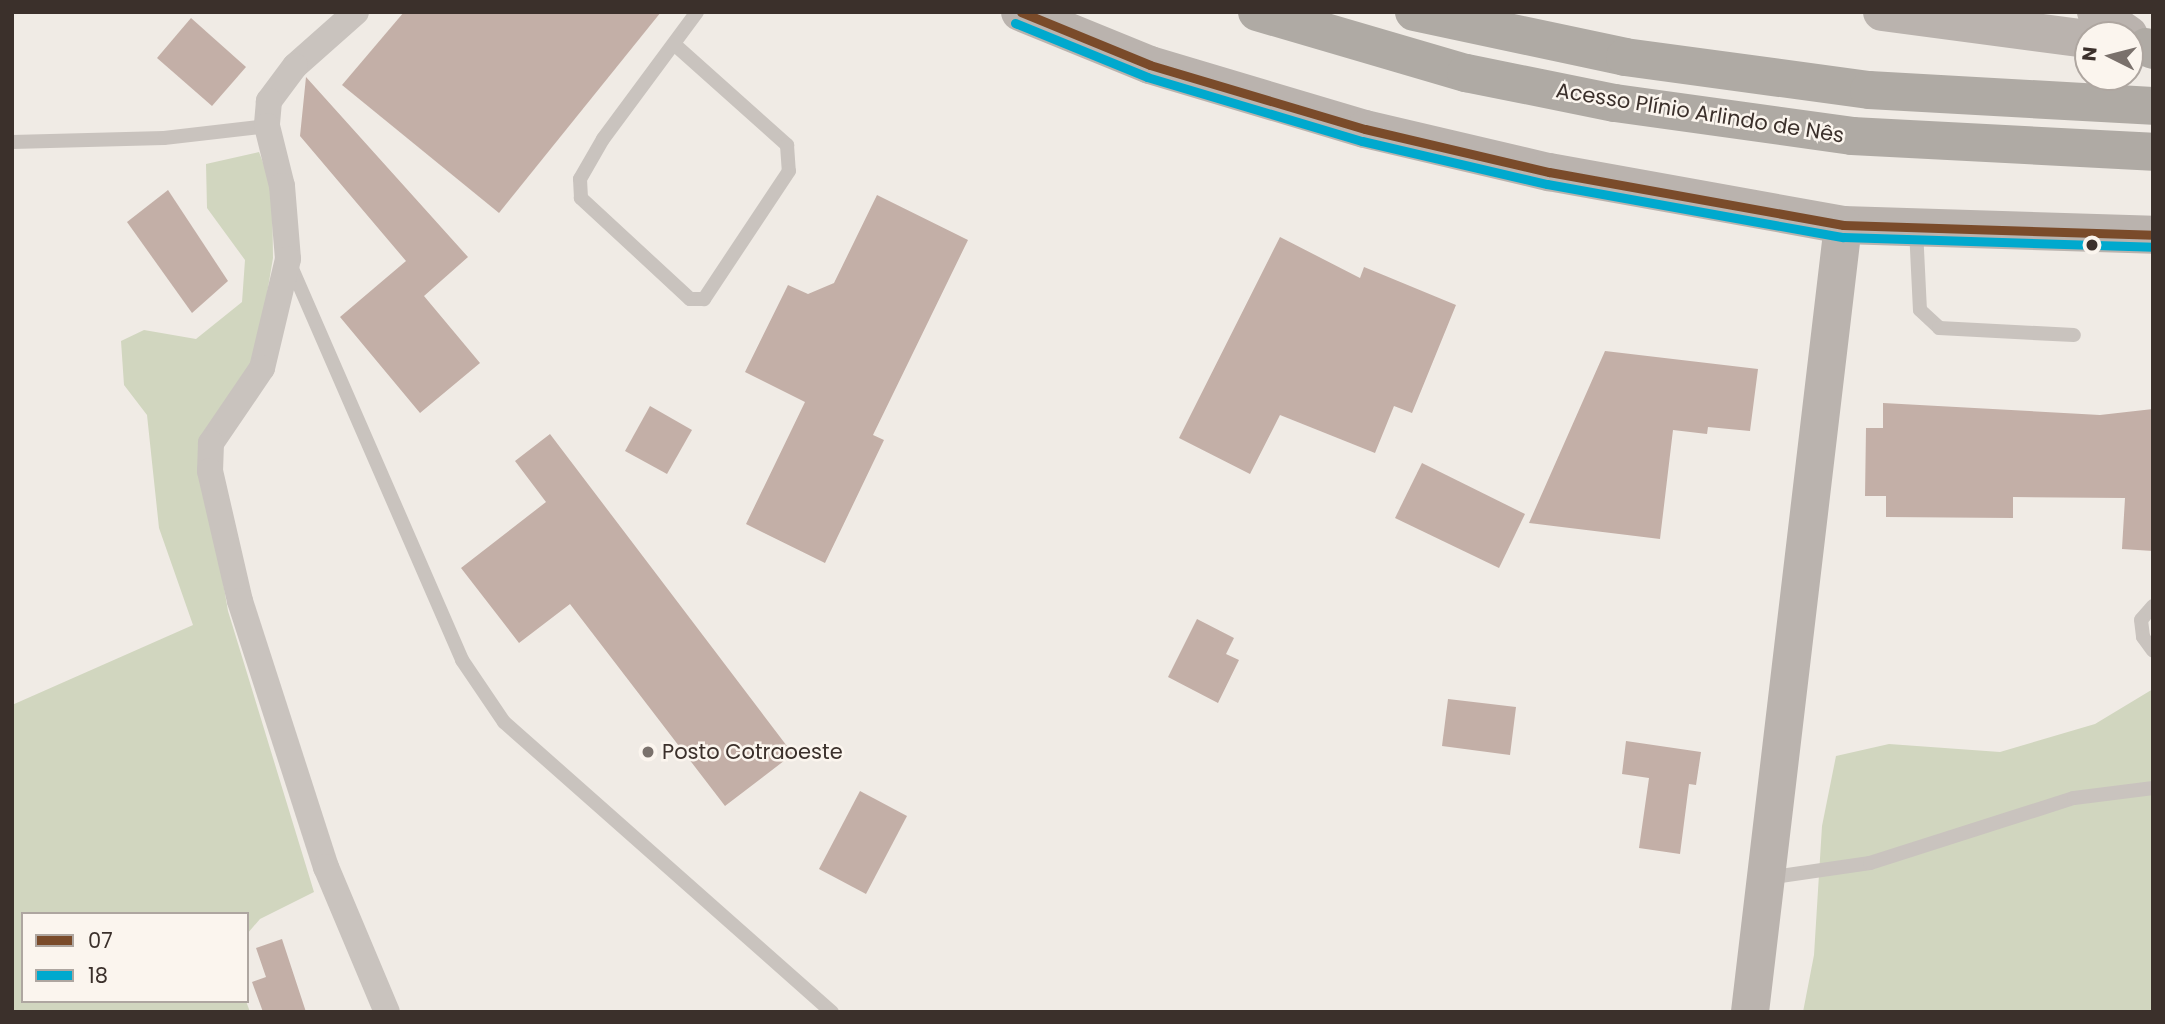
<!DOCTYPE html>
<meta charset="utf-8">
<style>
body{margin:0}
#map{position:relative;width:2165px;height:1024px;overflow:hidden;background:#f0ebe5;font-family:Poppins,sans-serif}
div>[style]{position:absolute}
.green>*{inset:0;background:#d1d6bf}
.building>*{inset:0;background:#c3afa7}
.lane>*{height:14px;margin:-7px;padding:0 7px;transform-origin:7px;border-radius:7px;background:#c9c3be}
.street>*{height:26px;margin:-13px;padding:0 13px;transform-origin:13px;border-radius:13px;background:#c9c3be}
.secondary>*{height:38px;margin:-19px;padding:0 19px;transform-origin:19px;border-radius:19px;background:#bab3ae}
.highway>*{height:38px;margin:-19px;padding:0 19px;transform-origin:19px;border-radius:19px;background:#afaaa4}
.bus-1>*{height:9px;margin:-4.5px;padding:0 4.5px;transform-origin:4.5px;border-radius:4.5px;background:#7a4b2a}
.bus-2>*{height:9px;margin:-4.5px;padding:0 4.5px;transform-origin:4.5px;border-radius:4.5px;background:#00a9ce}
.dots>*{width:19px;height:19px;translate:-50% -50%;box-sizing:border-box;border:4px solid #fbf5ee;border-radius:50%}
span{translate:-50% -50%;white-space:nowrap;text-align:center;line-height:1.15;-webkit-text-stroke:5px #fbf5ee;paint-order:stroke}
.street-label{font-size:21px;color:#3b302b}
.poi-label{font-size:21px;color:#3b302b}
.left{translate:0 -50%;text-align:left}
.frame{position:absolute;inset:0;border:14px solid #3b302b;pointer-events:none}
.legend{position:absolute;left:21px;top:912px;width:228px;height:91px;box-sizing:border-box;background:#fbf5ee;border:2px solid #aea6a0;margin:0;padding:9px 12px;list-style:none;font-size:21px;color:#3b302b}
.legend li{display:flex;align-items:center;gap:14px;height:35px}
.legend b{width:35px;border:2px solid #aea6a0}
.north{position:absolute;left:2074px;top:21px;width:70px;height:70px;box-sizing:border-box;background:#fbf5ee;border:2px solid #aea6a0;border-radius:50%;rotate:276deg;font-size:19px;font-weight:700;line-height:28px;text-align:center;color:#3b302b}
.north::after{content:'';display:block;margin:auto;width:24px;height:32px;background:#7a716c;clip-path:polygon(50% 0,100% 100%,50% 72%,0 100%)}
</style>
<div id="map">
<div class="green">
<i style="clip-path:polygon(259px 152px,272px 186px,273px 258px,256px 359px,200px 448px,228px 611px,314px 892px,260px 919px,247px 934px,247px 914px,23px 914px,23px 1001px,246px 1001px,250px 1012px,12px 1012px,12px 705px,193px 625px,159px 528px,147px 415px,124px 385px,121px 341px,144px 330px,196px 339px,242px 302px,245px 260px,207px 208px,206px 164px)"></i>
<i style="clip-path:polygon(2153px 689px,2153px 1012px,1803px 1012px,1814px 955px,1822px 826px,1836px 756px,1889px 744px,2000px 752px,2095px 724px)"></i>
</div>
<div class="building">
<i style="clip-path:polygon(404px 12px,661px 12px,499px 213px,342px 85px)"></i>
<i style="clip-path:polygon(191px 18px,246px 67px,212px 106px,157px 58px)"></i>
<i style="clip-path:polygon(306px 77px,468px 257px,424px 296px,480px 363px,420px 413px,340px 317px,406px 261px,300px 136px)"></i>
<i style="clip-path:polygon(168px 190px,228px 281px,192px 313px,127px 222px)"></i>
<i style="clip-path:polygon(877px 195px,968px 240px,873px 435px,884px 440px,825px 563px,746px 524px,805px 402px,745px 372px,788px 285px,808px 294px,834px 283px)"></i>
<i style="clip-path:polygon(1280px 237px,1360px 278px,1364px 267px,1456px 305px,1412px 413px,1394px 406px,1375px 453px,1280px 415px,1250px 474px,1179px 438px)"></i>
<i style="clip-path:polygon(1605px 351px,1758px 369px,1750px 431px,1708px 427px,1707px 434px,1673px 430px,1660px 539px,1529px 523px)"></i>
<i style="clip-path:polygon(1883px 403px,2100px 415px,2153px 409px,2153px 551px,2122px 549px,2125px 498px,2013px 497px,2013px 518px,1886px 517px,1886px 496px,1865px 496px,1866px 428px,1883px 428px)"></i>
<i style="clip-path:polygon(650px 406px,692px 430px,667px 474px,625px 451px)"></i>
<i style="clip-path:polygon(550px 434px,793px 754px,725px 806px,570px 604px,519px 643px,461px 568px,546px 502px,515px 461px)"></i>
<i style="clip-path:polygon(1422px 463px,1525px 514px,1499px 568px,1395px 518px)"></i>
<i style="clip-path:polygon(1197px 619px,1234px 638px,1226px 654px,1239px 660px,1218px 703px,1168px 677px)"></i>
<i style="clip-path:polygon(1448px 699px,1516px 707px,1510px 755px,1442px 746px)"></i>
<i style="clip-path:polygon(1626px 741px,1701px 752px,1696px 785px,1689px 784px,1680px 854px,1639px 848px,1649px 778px,1622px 774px)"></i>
<i style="clip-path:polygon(860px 791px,907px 816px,866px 894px,819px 869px)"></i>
<i style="clip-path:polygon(282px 939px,306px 1012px,263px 1012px,252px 982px,266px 977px,256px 948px)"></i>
</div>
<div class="lane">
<i style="left:674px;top:44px;width:152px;rotate:41.8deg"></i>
<i style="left:787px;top:145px;width:26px;rotate:86deg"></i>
<i style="left:789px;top:171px;width:154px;rotate:123.6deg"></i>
<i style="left:704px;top:299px;width:14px;rotate:180deg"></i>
<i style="left:690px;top:299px;width:149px;rotate:-137.2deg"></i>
<i style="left:581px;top:198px;width:19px;rotate:-93deg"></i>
<i style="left:580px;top:179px;width:46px;rotate:-60.1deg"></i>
<i style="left:603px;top:139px;width:158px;rotate:-53.5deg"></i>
<i style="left:12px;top:142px;width:152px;rotate:-1.5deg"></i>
<i style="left:164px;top:138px;width:104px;rotate:-6.6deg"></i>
<i style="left:1916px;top:229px;width:81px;rotate:87.2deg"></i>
<i style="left:1920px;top:310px;width:26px;rotate:43deg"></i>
<i style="left:1939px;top:328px;width:135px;rotate:3deg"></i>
<i style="left:290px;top:264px;width:432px;rotate:66.5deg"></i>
<i style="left:462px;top:660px;width:75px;rotate:55.9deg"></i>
<i style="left:504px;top:722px;width:438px;rotate:41.5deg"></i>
<i style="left:2153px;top:606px;width:18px;rotate:131deg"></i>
<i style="left:2141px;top:620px;width:17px;rotate:83deg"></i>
<i style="left:2143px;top:637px;width:17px;rotate:54deg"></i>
<i style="left:1767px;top:878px;width:104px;rotate:-8.3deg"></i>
<i style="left:1870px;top:863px;width:214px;rotate:-17.7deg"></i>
<i style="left:2074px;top:798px;width:80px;rotate:-7.2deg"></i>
</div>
<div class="street">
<i style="left:356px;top:12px;width:81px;rotate:138.5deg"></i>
<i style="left:295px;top:66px;width:44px;rotate:126.6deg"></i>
<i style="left:269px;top:101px;width:25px;rotate:95deg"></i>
<i style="left:267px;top:126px;width:62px;rotate:76deg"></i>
<i style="left:282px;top:186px;width:73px;rotate:85.3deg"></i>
<i style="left:288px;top:259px;width:112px;rotate:103.4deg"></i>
<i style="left:262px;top:368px;width:91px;rotate:124.2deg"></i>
<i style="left:211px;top:443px;width:28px;rotate:92deg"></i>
<i style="left:210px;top:471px;width:133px;rotate:77deg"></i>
<i style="left:240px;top:601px;width:280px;rotate:72.1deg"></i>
<i style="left:326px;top:867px;width:157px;rotate:67.2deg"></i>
</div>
<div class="secondary">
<i style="left:1020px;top:12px;width:140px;rotate:22.2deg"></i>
<i style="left:1150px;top:65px;width:224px;rotate:16.6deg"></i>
<i style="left:1365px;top:129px;width:189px;rotate:13.2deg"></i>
<i style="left:1549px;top:172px;width:299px;rotate:10.2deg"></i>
<i style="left:1843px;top:225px;width:310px;rotate:1.8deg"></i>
<i style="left:1882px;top:12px;width:208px;rotate:7.5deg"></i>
<i style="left:2096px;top:12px;width:40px;rotate:34.9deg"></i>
<i style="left:1750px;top:1012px;width:792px;rotate:-83.26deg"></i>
</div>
<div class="highway">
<i style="left:1257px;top:12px;width:218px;rotate:16.3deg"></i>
<i style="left:1466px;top:73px;width:152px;rotate:11.4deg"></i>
<i style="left:1615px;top:103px;width:239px;rotate:7.9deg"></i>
<i style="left:1852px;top:136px;width:301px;rotate:3deg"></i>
<i style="left:1414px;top:12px;width:216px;rotate:12deg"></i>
<i style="left:1625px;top:57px;width:246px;rotate:7.7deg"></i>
<i style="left:1869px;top:90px;width:284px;rotate:3.2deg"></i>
<i style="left:2146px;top:47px;width:8px;rotate:23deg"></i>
</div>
<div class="bus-1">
<i style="left:1021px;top:12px;width:139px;rotate:22.3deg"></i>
<i style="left:1150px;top:65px;width:224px;rotate:16.6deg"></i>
<i style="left:1365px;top:129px;width:189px;rotate:13.2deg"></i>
<i style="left:1549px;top:172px;width:299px;rotate:10.2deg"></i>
<i style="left:1843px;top:225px;width:310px;rotate:1.8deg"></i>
</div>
<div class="bus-2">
<i style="left:1015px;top:23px;width:143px;rotate:22.2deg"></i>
<i style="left:1147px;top:77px;width:224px;rotate:16.6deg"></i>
<i style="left:1362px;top:141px;width:190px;rotate:13.1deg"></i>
<i style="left:1547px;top:184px;width:301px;rotate:10.2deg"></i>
<i style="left:1843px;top:237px;width:310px;rotate:1.8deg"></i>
</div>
<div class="dots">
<i style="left:2092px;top:245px;background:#3b302b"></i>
<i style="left:648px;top:752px;background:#7a716c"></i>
</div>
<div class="street-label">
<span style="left:1700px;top:113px;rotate:9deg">Acesso Plínio Arlindo de Nês</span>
</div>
<div class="poi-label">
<span class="left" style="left:662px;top:752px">Posto Cotraoeste</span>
</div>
<div class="frame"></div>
<ul class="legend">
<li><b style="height:9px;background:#7a4b2a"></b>07</li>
<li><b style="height:9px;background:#00a9ce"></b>18</li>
</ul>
<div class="north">N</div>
</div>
